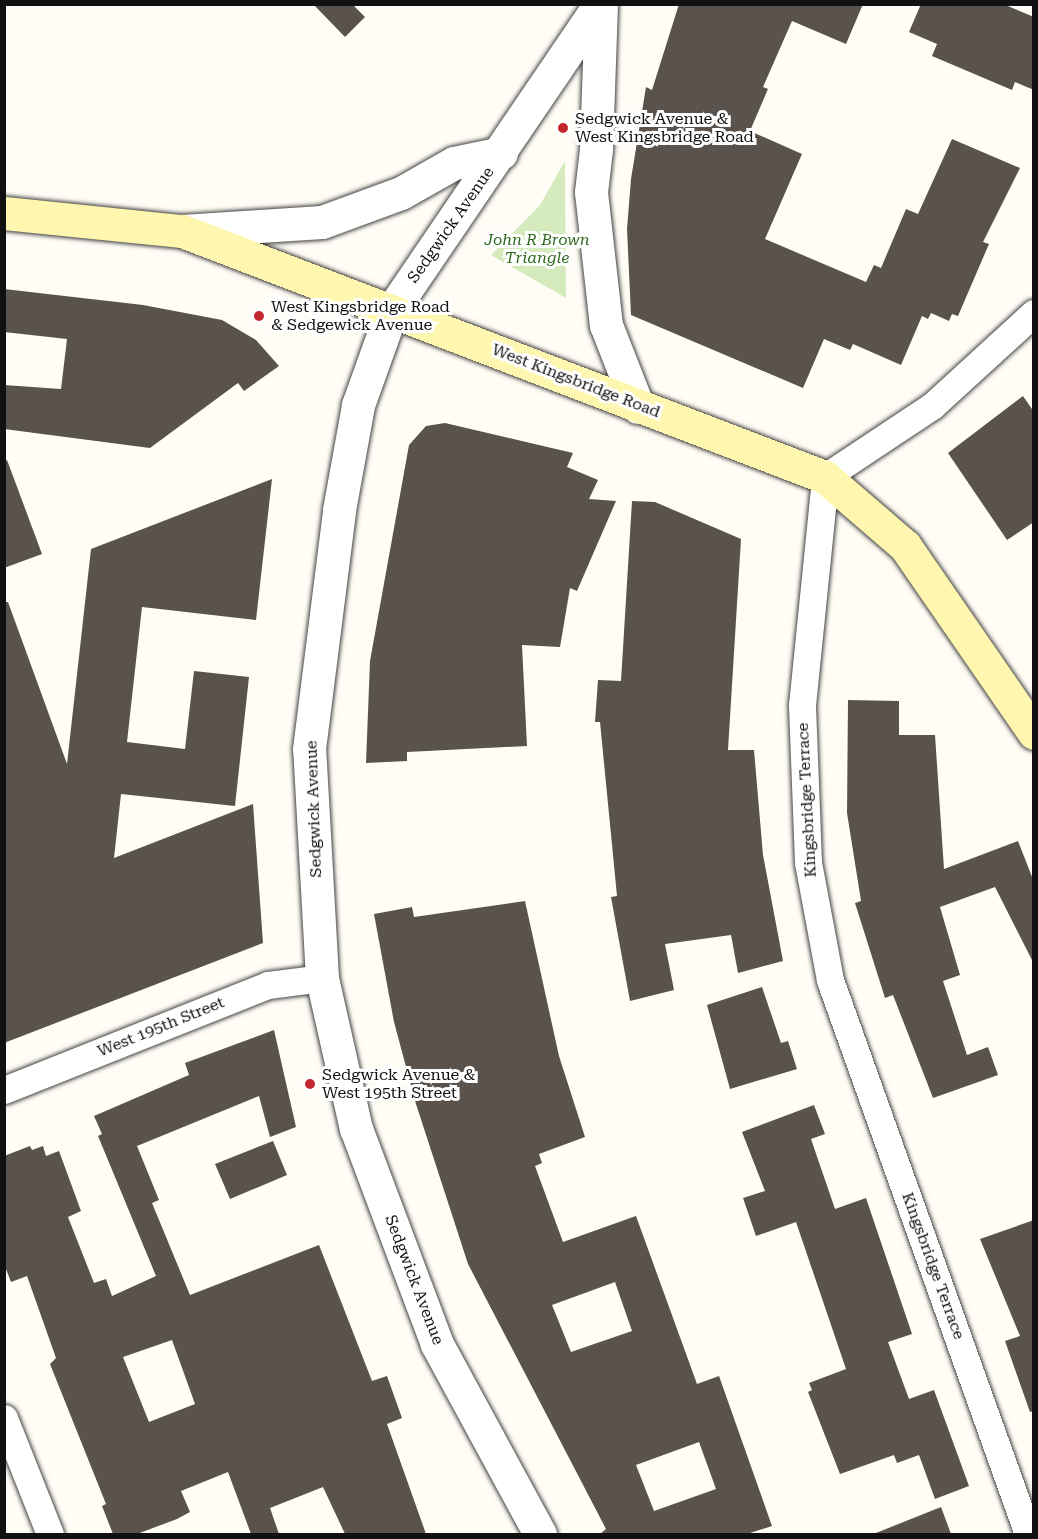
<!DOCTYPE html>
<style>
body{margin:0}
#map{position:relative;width:1038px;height:1539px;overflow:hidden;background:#fffdf5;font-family:"Roboto Serif",serif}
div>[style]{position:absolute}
.green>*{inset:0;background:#d5ebbd}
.building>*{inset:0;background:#5a524d}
.roads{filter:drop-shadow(0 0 2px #444) drop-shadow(0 0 2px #444)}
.minor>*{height:27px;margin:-13.5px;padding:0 13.5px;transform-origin:13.5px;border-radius:13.5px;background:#fff}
.tertiary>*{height:33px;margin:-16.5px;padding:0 16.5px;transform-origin:16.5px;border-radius:16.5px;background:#fff}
.secondary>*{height:33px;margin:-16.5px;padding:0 16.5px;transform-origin:16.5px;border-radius:16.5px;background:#fff6b0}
.dots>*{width:16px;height:16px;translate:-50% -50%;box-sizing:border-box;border:3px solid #fff;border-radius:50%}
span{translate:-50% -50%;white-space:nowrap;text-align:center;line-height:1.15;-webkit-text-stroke:6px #fff;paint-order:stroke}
.poi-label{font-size:16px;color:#111}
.left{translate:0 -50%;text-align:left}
.street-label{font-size:16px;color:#111}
.park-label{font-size:16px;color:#2f6b1f;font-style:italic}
.frame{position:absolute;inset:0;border:6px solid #111;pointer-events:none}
</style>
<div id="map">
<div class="green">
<i style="clip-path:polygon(565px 161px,566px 298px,491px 255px,540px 205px)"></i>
</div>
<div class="building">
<i style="clip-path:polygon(313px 4px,352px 4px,365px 17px,345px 37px)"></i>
<i style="clip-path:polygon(679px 4px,863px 4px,846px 44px,792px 21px,763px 87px,768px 89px,750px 131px,802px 154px,765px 239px,866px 282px,874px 265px,881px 268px,906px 209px,918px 214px,952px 139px,1020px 168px,983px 242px,989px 244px,958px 316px,952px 314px,949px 321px,931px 313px,928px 319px,922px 316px,901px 365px,853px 344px,850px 350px,824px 339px,803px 388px,631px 315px,627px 229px,631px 179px,646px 87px,652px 90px)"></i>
<i style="clip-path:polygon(921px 4px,1003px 4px,1034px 17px,1034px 90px,1015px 82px,1012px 90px,932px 56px,937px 44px,909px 32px)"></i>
<i style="clip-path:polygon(4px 289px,143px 305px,222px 320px,256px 340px,279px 366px,244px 391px,238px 383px,150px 448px,4px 429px,4px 385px,61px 389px,67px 339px,4px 332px)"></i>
<i style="clip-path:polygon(1023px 396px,1034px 412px,1034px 522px,1007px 540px,948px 453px)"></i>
<i style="clip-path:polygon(445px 423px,573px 453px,567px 467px,598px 480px,589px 499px,616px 501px,577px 591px,570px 588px,560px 647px,522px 645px,527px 746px,407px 752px,407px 761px,366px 763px,370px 661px,409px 445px,426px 426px)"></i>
<i style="clip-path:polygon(7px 460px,42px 554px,4px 568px,4px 461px)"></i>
<i style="clip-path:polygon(272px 479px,256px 620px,142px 607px,127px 742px,185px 749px,194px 671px,249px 677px,235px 806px,121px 794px,114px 858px,253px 804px,263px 943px,4px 1043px,4px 602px,8px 602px,67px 764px,91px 549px)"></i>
<i style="clip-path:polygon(632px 501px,655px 502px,741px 539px,728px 750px,754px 750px,763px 855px,783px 961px,738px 973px,731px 935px,665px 944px,674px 990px,630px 1001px,611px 897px,617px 896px,600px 722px,595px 722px,598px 680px,621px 681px)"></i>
<i style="clip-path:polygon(848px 700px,899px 701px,899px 735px,935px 735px,944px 869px,1018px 841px,1034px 882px,1034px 964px,995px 887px,940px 907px,960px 975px,943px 981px,967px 1055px,988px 1047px,998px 1075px,933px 1098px,893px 995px,885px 998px,855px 903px,861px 901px,847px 813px)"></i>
<i style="clip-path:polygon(evenodd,525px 901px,559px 1056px,585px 1137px,539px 1154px,542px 1163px,535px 1166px,563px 1242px,636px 1216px,697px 1384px,719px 1376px,772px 1526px,747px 1534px,600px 1534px,606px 1529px,468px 1264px,416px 1104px,394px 1022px,374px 914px,412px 907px,414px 917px,525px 901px,615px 1282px,632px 1331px,571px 1352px,552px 1305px,615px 1282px,525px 901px,699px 1442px,716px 1489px,654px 1511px,636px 1465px,699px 1442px)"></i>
<i style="clip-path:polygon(762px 987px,781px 1043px,788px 1041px,797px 1069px,730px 1089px,707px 1005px)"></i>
<i style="clip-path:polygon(evenodd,274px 1030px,296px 1127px,270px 1137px,259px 1096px,137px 1146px,159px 1200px,152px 1203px,190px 1295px,319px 1245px,372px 1381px,387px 1376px,402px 1418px,387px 1424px,426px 1534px,345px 1534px,323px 1487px,270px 1508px,279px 1534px,251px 1534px,228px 1472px,181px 1491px,190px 1512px,177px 1519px,137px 1534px,113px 1534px,102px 1506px,106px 1504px,50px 1364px,56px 1358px,27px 1276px,11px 1282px,4px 1264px,4px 1156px,30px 1146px,32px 1150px,43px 1146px,46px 1156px,59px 1151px,81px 1211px,68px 1217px,94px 1283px,106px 1279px,112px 1296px,156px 1276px,98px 1136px,102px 1134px,94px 1116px,189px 1075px,185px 1063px,274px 1030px,172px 1340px,195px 1404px,149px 1422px,123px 1357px,172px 1340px)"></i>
<i style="clip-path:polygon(814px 1105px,825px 1134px,811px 1139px,835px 1209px,866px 1198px,912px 1334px,888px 1342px,909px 1399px,934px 1390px,969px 1486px,935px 1499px,919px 1455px,897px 1463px,894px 1455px,840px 1474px,808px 1392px,812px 1390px,809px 1383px,846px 1369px,796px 1222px,756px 1236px,743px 1198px,765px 1191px,742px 1132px)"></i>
<i style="clip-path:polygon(273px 1141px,287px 1175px,230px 1199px,215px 1164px)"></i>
<i style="clip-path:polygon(1034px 1220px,1034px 1411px,1030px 1412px,1005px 1341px,1020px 1336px,980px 1239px)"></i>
<i style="clip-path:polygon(941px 1507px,951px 1534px,876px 1534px,876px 1533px)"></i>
</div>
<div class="roads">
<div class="minor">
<i style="left:4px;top:1090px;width:284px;rotate:-21.7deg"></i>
<i style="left:268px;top:985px;width:54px;rotate:-7.4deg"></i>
<i style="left:4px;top:1418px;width:125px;rotate:68.4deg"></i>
<i style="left:1028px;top:1534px;width:588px;rotate:-109.67deg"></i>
<i style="left:830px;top:980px;width:120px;rotate:-100.6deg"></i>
<i style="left:808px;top:862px;width:157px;rotate:-92.2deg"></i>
<i style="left:802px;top:705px;width:229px;rotate:-84.2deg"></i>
<i style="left:825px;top:477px;width:128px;rotate:-33.6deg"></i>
<i style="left:932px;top:406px;width:138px;rotate:-42.4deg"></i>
</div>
<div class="tertiary">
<i style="left:601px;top:4px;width:145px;rotate:92deg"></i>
<i style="left:596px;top:149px;width:43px;rotate:96.6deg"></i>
<i style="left:591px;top:192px;width:134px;rotate:83.6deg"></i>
<i style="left:606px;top:325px;width:88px;rotate:68.7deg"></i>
<i style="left:182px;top:231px;width:140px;rotate:-3.7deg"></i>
<i style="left:322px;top:222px;width:84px;rotate:-20.2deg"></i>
<i style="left:401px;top:193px;width:61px;rotate:-29.5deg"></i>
<i style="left:454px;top:163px;width:48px;rotate:-12deg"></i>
<i style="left:540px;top:1534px;width:216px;rotate:-118.5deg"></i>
<i style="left:437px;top:1344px;width:230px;rotate:-110.6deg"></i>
<i style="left:356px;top:1129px;width:155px;rotate:-102.7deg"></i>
<i style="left:322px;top:978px;width:229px;rotate:-93.2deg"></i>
<i style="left:309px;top:749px;width:241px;rotate:-82.8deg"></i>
<i style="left:339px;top:510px;width:107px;rotate:-79.7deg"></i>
<i style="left:358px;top:405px;width:101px;rotate:-70.3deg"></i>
<i style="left:392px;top:310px;width:370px;rotate:-55.8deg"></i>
</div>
<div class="secondary">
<i style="left:4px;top:213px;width:179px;rotate:5.8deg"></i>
<i style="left:182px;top:231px;width:688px;rotate:20.94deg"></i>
<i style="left:825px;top:477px;width:106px;rotate:40.8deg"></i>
<i style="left:905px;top:546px;width:227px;rotate:55.4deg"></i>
</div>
</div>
<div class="dots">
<i style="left:563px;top:128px;background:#c4262e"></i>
<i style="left:259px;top:316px;background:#c4262e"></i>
<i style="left:310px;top:1084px;background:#c4262e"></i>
</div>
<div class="poi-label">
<span class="left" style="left:575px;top:128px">Sedgwick Avenue &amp;<br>West Kingsbridge Road</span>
<span class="left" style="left:271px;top:316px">West Kingsbridge Road<br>&amp; Sedgewick Avenue</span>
<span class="left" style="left:322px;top:1084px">Sedgwick Avenue &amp;<br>West 195th Street</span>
</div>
<div class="street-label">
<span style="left:451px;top:225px;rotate:-55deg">Sedgwick Avenue</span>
<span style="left:576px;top:381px;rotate:21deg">West Kingsbridge Road</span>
<span style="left:807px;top:800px;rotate:-93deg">Kingsbridge Terrace</span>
<span style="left:314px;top:809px;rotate:-92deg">Sedgwick Avenue</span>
<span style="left:161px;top:1027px;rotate:-22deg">West 195th Street</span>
<span style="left:933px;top:1266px;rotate:70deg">Kingsbridge Terrace</span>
<span style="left:414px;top:1280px;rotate:69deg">Sedgwick Avenue</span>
</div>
<div class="park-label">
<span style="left:537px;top:249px">John R Brown<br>Triangle</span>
</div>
<div class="frame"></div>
</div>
